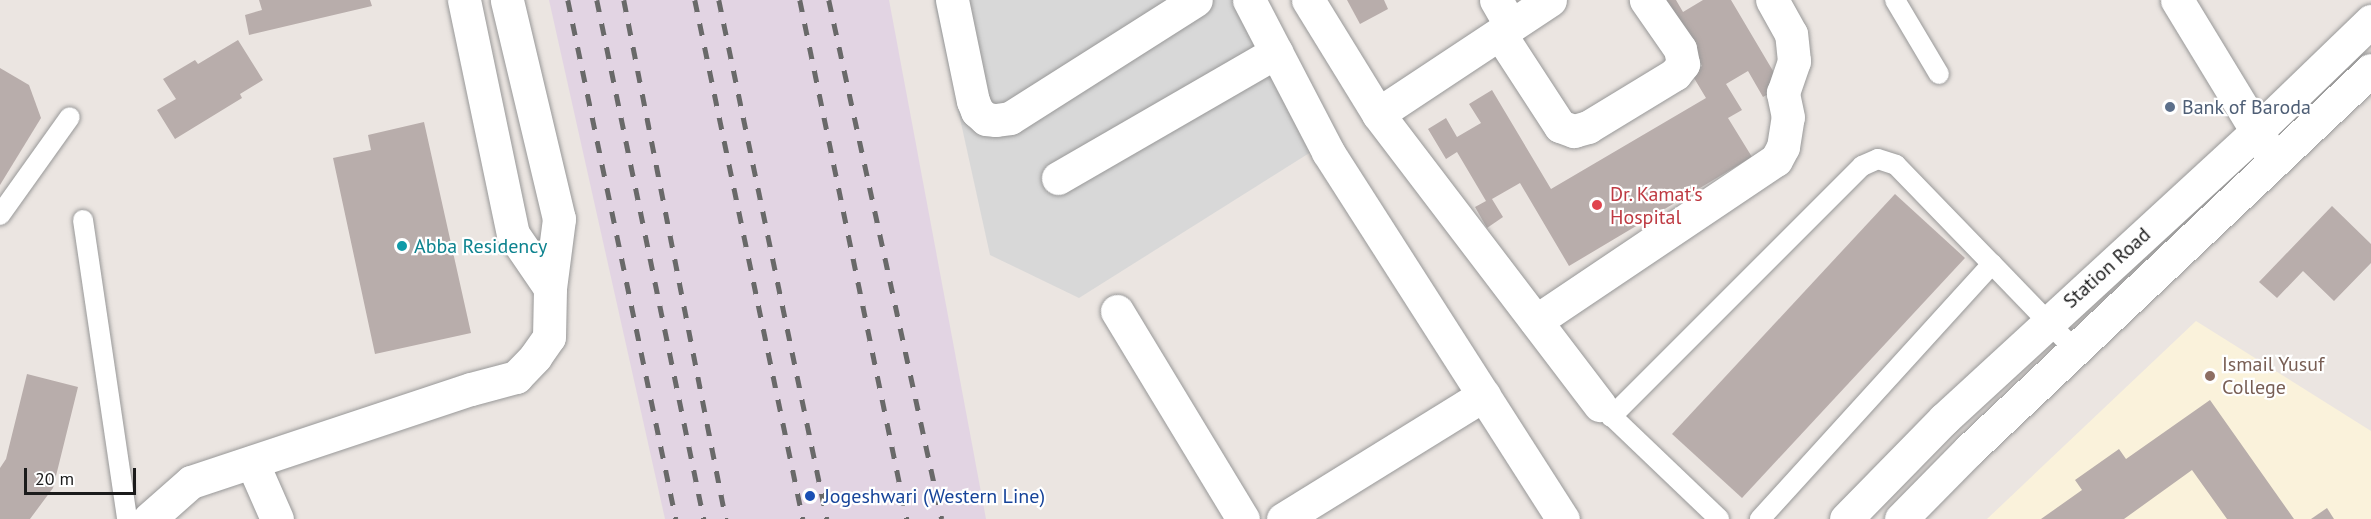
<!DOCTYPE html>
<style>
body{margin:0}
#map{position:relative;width:2371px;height:519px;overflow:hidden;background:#ebe5e1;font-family:"PT Sans",sans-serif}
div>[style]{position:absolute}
.residential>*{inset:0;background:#d8d8d8}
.industrial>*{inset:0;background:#e2d4e3}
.education>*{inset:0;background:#faf2db}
.building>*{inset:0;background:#b8adab}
.roads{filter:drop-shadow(0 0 2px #989898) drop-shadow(0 0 2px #989898)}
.service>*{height:20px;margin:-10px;padding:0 10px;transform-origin:10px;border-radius:10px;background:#fff}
.minor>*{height:33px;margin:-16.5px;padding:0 16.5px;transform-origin:16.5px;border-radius:16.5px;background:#fff}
.tertiary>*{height:33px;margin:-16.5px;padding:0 16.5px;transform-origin:16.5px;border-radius:16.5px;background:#fff}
.rail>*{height:4.5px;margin-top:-2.25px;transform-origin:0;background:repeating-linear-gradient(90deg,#696969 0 12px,transparent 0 24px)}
.dots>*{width:16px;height:16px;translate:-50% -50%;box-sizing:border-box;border:3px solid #fff;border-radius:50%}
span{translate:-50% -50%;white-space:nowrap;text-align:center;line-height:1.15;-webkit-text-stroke:4.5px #fff;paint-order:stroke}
.service-label{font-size:20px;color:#4e5e75}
.left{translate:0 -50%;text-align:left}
.health-label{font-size:20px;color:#be3a42}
.culture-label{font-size:20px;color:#0d838f}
.street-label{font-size:20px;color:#1b1b1b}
.education-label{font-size:20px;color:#785e54}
.transit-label{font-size:20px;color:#164399}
.scale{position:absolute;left:24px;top:468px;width:112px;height:27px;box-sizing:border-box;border:3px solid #1b1b1b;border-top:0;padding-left:8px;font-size:18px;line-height:21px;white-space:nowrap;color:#1b1b1b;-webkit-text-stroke:4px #fff;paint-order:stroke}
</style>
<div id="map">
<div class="residential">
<i style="clip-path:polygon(934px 0,1258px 0,1311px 152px,1079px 298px,990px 255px)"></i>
</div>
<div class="industrial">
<i style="clip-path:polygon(549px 0,889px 0,986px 519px,665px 519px)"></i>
</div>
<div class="education">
<i style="clip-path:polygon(2196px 321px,2371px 431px,2371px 519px,1987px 519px)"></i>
</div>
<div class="building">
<i style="clip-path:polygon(259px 0,370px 0,372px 6px,249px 35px,245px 15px,262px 10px)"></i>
<i style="clip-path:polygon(1347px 0,1384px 0,1388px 9px,1360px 24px)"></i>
<i style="clip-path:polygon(1666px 0,1676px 0,1683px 12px,1703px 0,1731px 0,1782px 86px,1763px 97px,1748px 71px,1726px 84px,1742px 110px,1728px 118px,1752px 157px,1569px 266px,1520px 183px,1492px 199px,1503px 217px,1487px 228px,1475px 207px,1486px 201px,1457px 152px,1446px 159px,1428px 129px,1446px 118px,1457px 137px,1481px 123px,1469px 104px,1492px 90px,1551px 189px,1706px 98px,1691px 73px,1702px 66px)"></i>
<i style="clip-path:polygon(238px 40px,263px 80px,240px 94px,242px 98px,175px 139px,157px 110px,176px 99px,163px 79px,195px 60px,198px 64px)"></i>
<i style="clip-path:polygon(0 68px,29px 85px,41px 118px,0 185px)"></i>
<i style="clip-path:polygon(424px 122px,471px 333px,375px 354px,333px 158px,371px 150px,368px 135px)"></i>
<i style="clip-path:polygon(1895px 194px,1965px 258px,1742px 498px,1672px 434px)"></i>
<i style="clip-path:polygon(2332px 206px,2371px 244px,2371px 263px,2334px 301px,2303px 271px,2277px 298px,2259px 282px)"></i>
<i style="clip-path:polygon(27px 374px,78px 387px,53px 488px,30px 519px,0 519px,0 468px,6px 459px)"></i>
<i style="clip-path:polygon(2210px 400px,2294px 519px,2227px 519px,2192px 470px,2124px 519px,2041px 519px,2082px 490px,2075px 480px,2119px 449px,2126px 459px)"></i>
<i style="clip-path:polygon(2327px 508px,2334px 519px,2311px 519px)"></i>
</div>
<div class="roads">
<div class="service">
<i style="left:1895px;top:0;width:86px;rotate:59.3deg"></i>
<i style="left:0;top:215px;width:120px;rotate:-54.5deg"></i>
<i style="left:83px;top:220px;width:302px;rotate:81.6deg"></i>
<i style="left:1992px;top:264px;width:120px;rotate:46deg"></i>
<i style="left:1602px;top:407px;width:162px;rotate:43.7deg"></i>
<i style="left:1611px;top:417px;width:355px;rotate:-45deg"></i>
<i style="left:1862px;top:166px;width:17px;rotate:-24deg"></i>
<i style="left:1878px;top:159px;width:19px;rotate:18deg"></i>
<i style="left:1896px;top:165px;width:138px;rotate:45.9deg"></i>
<i style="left:1992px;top:264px;width:345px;rotate:132.3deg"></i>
</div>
<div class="minor">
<i style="left:952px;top:0;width:103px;rotate:78.3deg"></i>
<i style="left:973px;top:101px;width:11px;rotate:68deg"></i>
<i style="left:977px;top:111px;width:12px;rotate:42deg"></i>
<i style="left:986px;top:119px;width:10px;rotate:6deg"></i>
<i style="left:996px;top:120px;width:14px;rotate:-8deg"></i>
<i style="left:1010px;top:118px;width:220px;rotate:-32.4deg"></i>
<i style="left:1249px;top:0;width:171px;rotate:62.5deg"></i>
<i style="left:1328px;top:152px;width:436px;rotate:57.4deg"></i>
<i style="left:1308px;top:0;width:134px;rotate:58.4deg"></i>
<i style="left:1496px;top:0;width:30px;rotate:60deg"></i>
<i style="left:1550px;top:0;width:206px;rotate:146.5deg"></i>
<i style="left:1378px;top:114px;width:366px;rotate:52.7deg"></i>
<i style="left:2177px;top:0;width:188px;rotate:58.7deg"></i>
<i style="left:1500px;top:34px;width:110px;rotate:56.9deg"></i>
<i style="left:1560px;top:126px;width:15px;rotate:20deg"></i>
<i style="left:1574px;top:131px;width:15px;rotate:-16deg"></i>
<i style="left:1588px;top:127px;width:102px;rotate:-31.3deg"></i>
<i style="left:1675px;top:74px;width:13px;rotate:-51deg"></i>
<i style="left:1683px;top:64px;width:15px;rotate:-101deg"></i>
<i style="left:1680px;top:49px;width:60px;rotate:-124.8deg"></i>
<i style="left:1058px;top:178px;width:252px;rotate:-30deg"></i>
<i style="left:1117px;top:311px;width:243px;rotate:58.8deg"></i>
<i style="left:1536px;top:321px;width:289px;rotate:-33.9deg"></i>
<i style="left:1776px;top:160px;width:15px;rotate:-62deg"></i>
<i style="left:1783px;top:147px;width:30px;rotate:-81deg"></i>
<i style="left:1788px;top:117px;width:25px;rotate:-102deg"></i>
<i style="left:1783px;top:93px;width:34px;rotate:-71deg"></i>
<i style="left:1794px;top:61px;width:27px;rotate:-96deg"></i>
<i style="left:1791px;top:34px;width:39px;rotate:-119deg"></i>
<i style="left:252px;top:462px;width:62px;rotate:66.3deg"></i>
<i style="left:1283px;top:519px;width:236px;rotate:-31.7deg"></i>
</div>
<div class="tertiary">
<i style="left:464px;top:0;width:239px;rotate:78.2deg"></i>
<i style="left:513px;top:234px;width:65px;rotate:55.6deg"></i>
<i style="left:149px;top:519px;width:56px;rotate:-41.4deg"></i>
<i style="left:191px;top:482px;width:295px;rotate:-18.4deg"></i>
<i style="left:471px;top:389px;width:47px;rotate:-14.9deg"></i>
<i style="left:516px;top:377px;width:28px;rotate:-46deg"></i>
<i style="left:535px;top:357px;width:24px;rotate:-55deg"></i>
<i style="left:549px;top:337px;width:49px;rotate:-88.8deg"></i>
<i style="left:550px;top:288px;width:70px;rotate:-82.6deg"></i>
<i style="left:559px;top:219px;width:225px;rotate:-103.4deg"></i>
<i style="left:1846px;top:519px;width:140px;rotate:-45.6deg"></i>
<i style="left:1944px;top:419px;width:424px;rotate:-42.6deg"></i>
<i style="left:2256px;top:132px;width:160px;rotate:-44deg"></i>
<i style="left:1901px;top:519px;width:97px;rotate:-45.4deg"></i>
<i style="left:1969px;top:450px;width:553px;rotate:-43.39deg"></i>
</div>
</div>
<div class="rail">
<i style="left:568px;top:0;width:530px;rotate:78.24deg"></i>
<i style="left:597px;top:0;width:530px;rotate:78.35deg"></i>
<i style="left:624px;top:0;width:529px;rotate:78.88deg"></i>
<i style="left:695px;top:0;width:530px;rotate:78.24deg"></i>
<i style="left:719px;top:0;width:530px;rotate:78.24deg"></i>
<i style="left:800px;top:0;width:530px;rotate:78.35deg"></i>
<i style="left:829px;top:0;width:531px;rotate:77.72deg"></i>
</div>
<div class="dots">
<i style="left:2170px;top:107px;background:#5c6f8a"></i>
<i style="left:1597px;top:205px;background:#e0444e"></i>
<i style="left:402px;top:246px;background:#0f9aa8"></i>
<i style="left:2210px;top:376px;background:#8d6e63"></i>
<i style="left:810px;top:496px;background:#1a4fb4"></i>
</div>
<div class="service-label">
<span class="left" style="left:2182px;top:107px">Bank of Baroda</span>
</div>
<div class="health-label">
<span class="left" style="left:1610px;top:206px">Dr. Kamat's<br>Hospital</span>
</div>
<div class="culture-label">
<span class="left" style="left:414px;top:246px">Abba Residency</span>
</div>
<div class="street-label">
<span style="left:2107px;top:268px;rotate:-42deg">Station Road</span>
</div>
<div class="education-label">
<span class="left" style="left:2222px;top:376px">Ismail Yusuf<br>College</span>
</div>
<div class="transit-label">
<span class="left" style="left:824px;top:496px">Jogeshwari (Western Line)</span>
</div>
<div class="scale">20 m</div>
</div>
